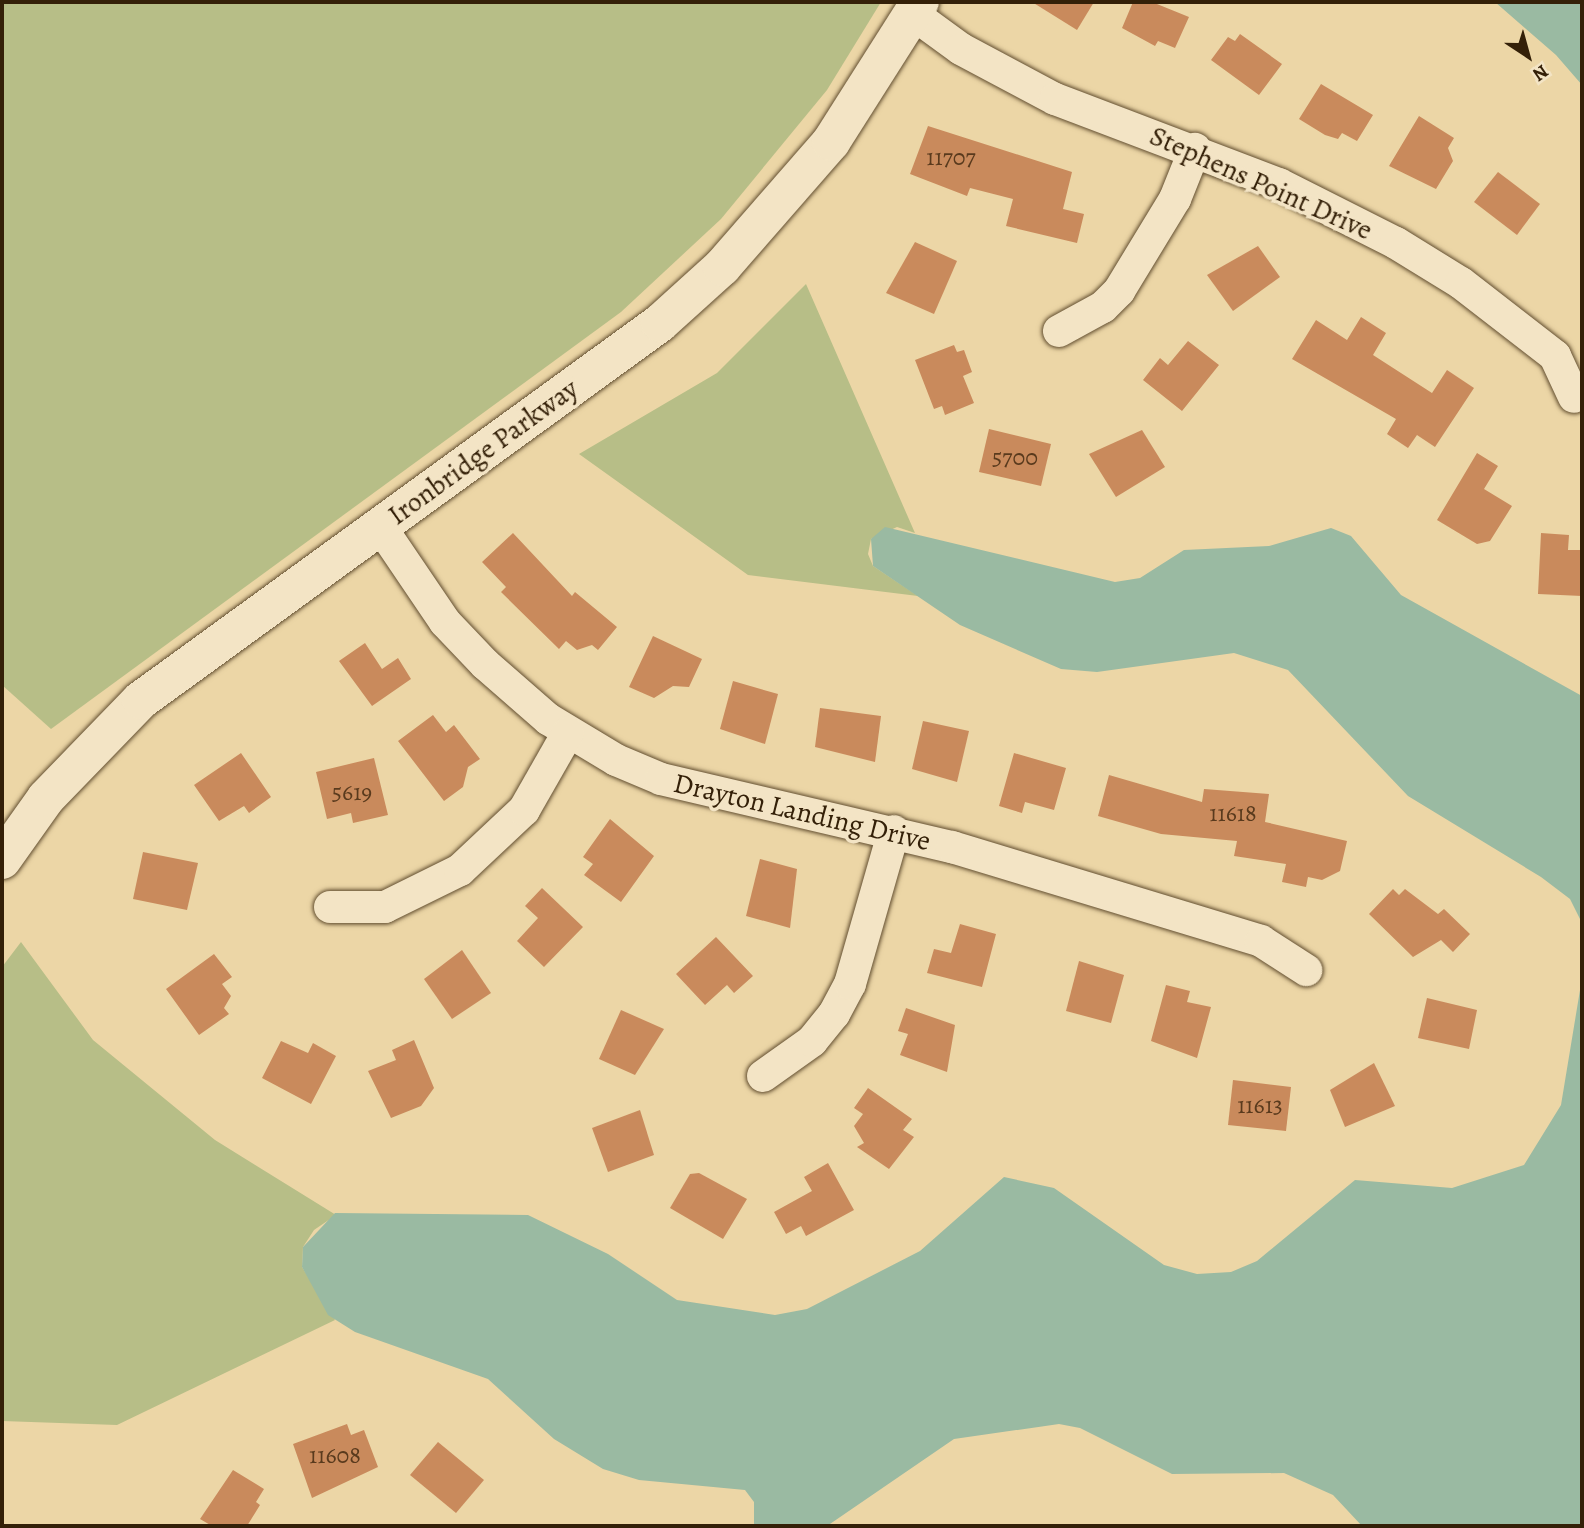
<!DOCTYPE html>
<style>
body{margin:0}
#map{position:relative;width:1584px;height:1528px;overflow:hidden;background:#ecd6a6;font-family:Alegreya,serif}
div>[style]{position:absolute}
.green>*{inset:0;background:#b7be87}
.water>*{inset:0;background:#9abaa2}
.building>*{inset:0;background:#c98a5c}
.roads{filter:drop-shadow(0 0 2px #624e30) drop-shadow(0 0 2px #624e30)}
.minor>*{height:32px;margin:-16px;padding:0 16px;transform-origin:16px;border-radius:16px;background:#f3e4c5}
.tertiary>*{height:38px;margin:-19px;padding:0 19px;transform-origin:19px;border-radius:19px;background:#f3e4c5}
span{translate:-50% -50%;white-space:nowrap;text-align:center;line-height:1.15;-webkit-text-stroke:7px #f3e4c5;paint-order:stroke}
.number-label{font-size:24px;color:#593a1d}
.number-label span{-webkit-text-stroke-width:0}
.street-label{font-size:28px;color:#342008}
.frame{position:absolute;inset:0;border:4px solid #342008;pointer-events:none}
.north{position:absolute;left:1493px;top:21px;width:70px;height:70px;-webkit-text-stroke:5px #f3e4c5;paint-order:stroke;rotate:144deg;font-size:19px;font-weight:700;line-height:28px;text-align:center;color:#342008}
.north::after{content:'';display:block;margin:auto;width:24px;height:32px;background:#342008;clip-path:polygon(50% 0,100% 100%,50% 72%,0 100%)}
</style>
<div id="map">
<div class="green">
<i style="clip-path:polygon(2px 2px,881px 2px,827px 90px,721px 219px,621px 312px,51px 729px,2px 685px)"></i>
<i style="clip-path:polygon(806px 284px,915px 533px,897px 527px,871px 539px,868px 554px,873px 566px,918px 596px,748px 575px,579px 454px,717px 373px)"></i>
<i style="clip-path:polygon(21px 942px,93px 1040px,215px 1140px,336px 1215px,314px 1230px,303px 1247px,302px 1267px,335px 1320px,117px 1425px,2px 1421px,2px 967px)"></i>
</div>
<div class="water">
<i style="clip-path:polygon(1495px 2px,1582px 2px,1582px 85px,1556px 55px)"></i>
<i style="clip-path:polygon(885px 527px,1115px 582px,1140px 578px,1184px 550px,1269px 546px,1331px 528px,1351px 536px,1401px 595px,1582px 696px,1582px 923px,1570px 899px,1541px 877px,1408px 796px,1288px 670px,1234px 653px,1097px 672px,1061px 669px,960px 625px,873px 566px,871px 539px)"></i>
<i style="clip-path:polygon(1582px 978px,1582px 1526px,1362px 1526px,1333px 1495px,1284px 1473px,1172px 1474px,1080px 1428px,1059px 1424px,954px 1439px,827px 1526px,754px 1526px,754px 1502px,745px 1490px,639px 1480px,603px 1469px,554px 1439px,488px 1379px,355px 1332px,328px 1315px,302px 1267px,303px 1247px,335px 1213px,528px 1215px,608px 1254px,677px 1300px,775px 1315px,807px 1309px,920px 1251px,1004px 1177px,1054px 1188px,1164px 1265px,1197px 1274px,1231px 1272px,1257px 1261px,1355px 1180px,1452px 1188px,1524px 1165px,1561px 1105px)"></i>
</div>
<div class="building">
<i style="clip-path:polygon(1032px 2px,1094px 2px,1077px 30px)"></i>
<i style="clip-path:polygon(1133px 2px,1152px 2px,1189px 17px,1175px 48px,1158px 41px,1155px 46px,1122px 28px)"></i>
<i style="clip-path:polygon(1240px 34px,1282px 64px,1259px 95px,1211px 60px,1228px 37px,1235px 41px)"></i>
<i style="clip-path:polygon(1321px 84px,1373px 115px,1357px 141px,1342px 133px,1338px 139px,1325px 135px,1299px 119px)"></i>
<i style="clip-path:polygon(1419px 116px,1454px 138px,1448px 148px,1453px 161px,1436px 189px,1389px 166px)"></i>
<i style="clip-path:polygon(928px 126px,1072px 172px,1063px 209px,1084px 214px,1077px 243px,1006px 226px,1013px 199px,970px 188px,967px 196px,910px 174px)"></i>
<i style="clip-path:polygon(1498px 172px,1540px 204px,1517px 235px,1474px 202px)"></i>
<i style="clip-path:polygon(915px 242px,957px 261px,934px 314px,886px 293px)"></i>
<i style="clip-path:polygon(1258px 246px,1280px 277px,1233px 311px,1207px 275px)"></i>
<i style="clip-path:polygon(1361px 317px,1386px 333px,1373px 355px,1432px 393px,1447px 370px,1474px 388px,1435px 447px,1417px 435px,1408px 448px,1387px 434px,1396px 419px,1292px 359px,1316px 320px,1347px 340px)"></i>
<i style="clip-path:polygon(1188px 341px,1219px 365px,1182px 411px,1143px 380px,1160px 358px,1168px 365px)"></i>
<i style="clip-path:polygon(954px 345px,957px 352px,964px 350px,972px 372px,963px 376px,974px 403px,945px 415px,942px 406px,934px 409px,915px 360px)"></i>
<i style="clip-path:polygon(989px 429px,1051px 444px,1041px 486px,979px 472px)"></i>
<i style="clip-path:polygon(1142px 430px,1165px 467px,1116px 497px,1089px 454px)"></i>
<i style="clip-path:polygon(1477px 453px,1498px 466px,1484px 489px,1512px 506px,1490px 541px,1477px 544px,1437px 520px)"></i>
<i style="clip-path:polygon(513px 533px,572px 596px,575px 592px,617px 627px,598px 650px,592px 645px,577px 650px,566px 641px,559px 649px,501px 592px,506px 587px,482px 562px)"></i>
<i style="clip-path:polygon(1541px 533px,1569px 535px,1568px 550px,1582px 550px,1582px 596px,1538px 594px)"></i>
<i style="clip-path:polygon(653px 636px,702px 659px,689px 687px,673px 686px,654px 698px,629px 687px)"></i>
<i style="clip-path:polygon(365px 643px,382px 669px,398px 658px,411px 679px,372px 706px,339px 661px)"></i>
<i style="clip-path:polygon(733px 681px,778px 694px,765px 744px,720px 729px)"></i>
<i style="clip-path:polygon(820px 708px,881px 716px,875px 762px,815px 747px)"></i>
<i style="clip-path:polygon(433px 715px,446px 732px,454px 725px,480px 759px,468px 767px,463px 787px,444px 801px,398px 741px)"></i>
<i style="clip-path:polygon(923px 721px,969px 731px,957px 782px,912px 769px)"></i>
<i style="clip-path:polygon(241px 753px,271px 797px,249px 813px,244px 806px,219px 821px,194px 785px)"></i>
<i style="clip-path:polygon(1014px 753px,1066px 768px,1054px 810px,1025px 802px,1022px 813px,999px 806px)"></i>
<i style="clip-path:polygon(374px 758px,388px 815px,353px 823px,351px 813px,327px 819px,316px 772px)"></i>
<i style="clip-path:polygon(1109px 775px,1202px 802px,1204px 789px,1269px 794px,1265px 822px,1347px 841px,1340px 871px,1322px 880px,1308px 877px,1306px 887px,1282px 882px,1286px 864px,1234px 856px,1237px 841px,1161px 834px,1098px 816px)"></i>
<i style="clip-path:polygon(610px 819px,654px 856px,621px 902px,584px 875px,593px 864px,583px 857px)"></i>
<i style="clip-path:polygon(143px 852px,198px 863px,187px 910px,133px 899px)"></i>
<i style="clip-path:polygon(760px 859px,797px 869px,790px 928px,746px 916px)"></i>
<i style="clip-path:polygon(542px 888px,583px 927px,544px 967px,517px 941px,538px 918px,525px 906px)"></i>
<i style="clip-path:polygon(1393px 889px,1399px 895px,1405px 889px,1438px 914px,1444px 909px,1470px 934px,1453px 952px,1441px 940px,1413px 957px,1369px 914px)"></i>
<i style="clip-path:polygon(960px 924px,996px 934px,982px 987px,927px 973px,934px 949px,951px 953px)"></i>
<i style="clip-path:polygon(716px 937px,753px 976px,734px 993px,727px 985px,705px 1005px,676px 974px)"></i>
<i style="clip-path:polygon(462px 950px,491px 993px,452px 1019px,424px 979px)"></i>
<i style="clip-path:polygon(214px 954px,232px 977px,222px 984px,231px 996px,224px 1008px,229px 1014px,199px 1035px,166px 989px)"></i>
<i style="clip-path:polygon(1079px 961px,1124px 975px,1111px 1023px,1066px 1011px)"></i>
<i style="clip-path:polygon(1166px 985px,1190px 991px,1187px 1002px,1211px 1007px,1197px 1058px,1151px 1041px)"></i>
<i style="clip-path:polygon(1427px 998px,1477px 1010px,1469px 1049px,1418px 1038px)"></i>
<i style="clip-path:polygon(906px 1008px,955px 1025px,947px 1072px,900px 1055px,908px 1034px,898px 1031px)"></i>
<i style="clip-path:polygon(621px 1010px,664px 1029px,635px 1075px,599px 1059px)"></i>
<i style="clip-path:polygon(414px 1040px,434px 1088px,421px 1106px,391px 1118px,368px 1071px,396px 1060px,392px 1050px)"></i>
<i style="clip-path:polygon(281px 1041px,308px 1053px,313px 1043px,336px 1056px,311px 1104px,262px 1078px)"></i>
<i style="clip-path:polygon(1374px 1063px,1395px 1106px,1345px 1127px,1330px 1090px)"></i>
<i style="clip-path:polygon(1233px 1080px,1291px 1087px,1286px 1131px,1228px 1125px)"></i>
<i style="clip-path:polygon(868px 1088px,912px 1119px,903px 1130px,914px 1137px,889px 1169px,857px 1147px,864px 1143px,854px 1126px,863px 1114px,854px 1108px)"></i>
<i style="clip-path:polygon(640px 1110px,654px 1155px,608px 1172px,592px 1128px)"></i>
<i style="clip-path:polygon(828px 1163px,854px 1210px,806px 1236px,801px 1226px,786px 1234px,774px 1212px,812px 1191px,804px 1177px)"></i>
<i style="clip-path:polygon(699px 1173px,747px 1199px,723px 1239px,670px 1208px,690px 1174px)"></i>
<i style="clip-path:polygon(347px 1424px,351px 1435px,364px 1430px,378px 1467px,312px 1498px,293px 1444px)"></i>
<i style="clip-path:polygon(438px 1442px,484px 1480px,456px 1513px,410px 1475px)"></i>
<i style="clip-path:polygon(233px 1470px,264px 1489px,256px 1502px,260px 1505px,247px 1526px,212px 1526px,200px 1519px)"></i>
</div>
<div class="roads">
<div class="minor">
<i style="left:913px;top:14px;width:59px;rotate:36.1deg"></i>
<i style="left:961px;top:49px;width:106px;rotate:28deg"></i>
<i style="left:1055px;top:99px;width:240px;rotate:20.8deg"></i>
<i style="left:1279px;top:184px;width:131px;rotate:26.8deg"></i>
<i style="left:1396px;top:243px;width:76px;rotate:31.6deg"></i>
<i style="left:1461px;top:283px;width:119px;rotate:37.8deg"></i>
<i style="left:1555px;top:356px;width:45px;rotate:65.1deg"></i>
<i style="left:1059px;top:331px;width:50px;rotate:-28.6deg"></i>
<i style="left:1103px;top:307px;width:23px;rotate:-45deg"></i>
<i style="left:1119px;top:291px;width:108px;rotate:-58.7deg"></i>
<i style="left:1175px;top:199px;width:54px;rotate:-68.2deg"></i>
<i style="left:380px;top:526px;width:116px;rotate:55.9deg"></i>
<i style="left:445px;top:622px;width:58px;rotate:46.4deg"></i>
<i style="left:485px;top:664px;width:84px;rotate:41.1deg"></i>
<i style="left:548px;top:719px;width:79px;rotate:31.1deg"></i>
<i style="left:616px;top:760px;width:49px;rotate:22.9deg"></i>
<i style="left:661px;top:779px;width:299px;rotate:13.2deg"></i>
<i style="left:952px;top:847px;width:323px;rotate:16.9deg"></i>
<i style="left:1261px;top:941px;width:54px;rotate:32.8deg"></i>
<i style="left:330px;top:907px;width:55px"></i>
<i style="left:385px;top:907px;width:84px;rotate:-26.3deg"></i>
<i style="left:460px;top:870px;width:88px;rotate:-43.2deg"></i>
<i style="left:524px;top:810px;width:89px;rotate:-60.3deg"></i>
<i style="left:763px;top:1076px;width:60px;rotate:-35.5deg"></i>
<i style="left:812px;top:1041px;width:35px;rotate:-51deg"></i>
<i style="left:834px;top:1014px;width:34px;rotate:-62deg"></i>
<i style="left:850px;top:984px;width:159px;rotate:-74deg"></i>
</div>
<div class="tertiary">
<i style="left:2px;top:860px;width:76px;rotate:-54.6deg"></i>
<i style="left:46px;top:798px;width:136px;rotate:-45.9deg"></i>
<i style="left:141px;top:700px;width:641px;rotate:-35.99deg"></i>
<i style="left:660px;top:323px;width:84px;rotate:-42.1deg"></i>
<i style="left:722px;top:267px;width:166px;rotate:-48.9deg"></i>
<i style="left:831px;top:142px;width:166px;rotate:-57.6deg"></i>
</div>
</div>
<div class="number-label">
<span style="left:951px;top:158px">11707</span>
<span style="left:1015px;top:458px">5700</span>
<span style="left:352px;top:793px">5619</span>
<span style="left:1233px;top:814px">11618</span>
<span style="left:1260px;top:1106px">11613</span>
<span style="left:335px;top:1456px">11608</span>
</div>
<div class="street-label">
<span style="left:1261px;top:183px;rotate:24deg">Stephens Point Drive</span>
<span style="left:483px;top:452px;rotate:-36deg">Ironbridge Parkway</span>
<span style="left:802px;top:812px;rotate:13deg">Drayton Landing Drive</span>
</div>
<div class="frame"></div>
<div class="north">N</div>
</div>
